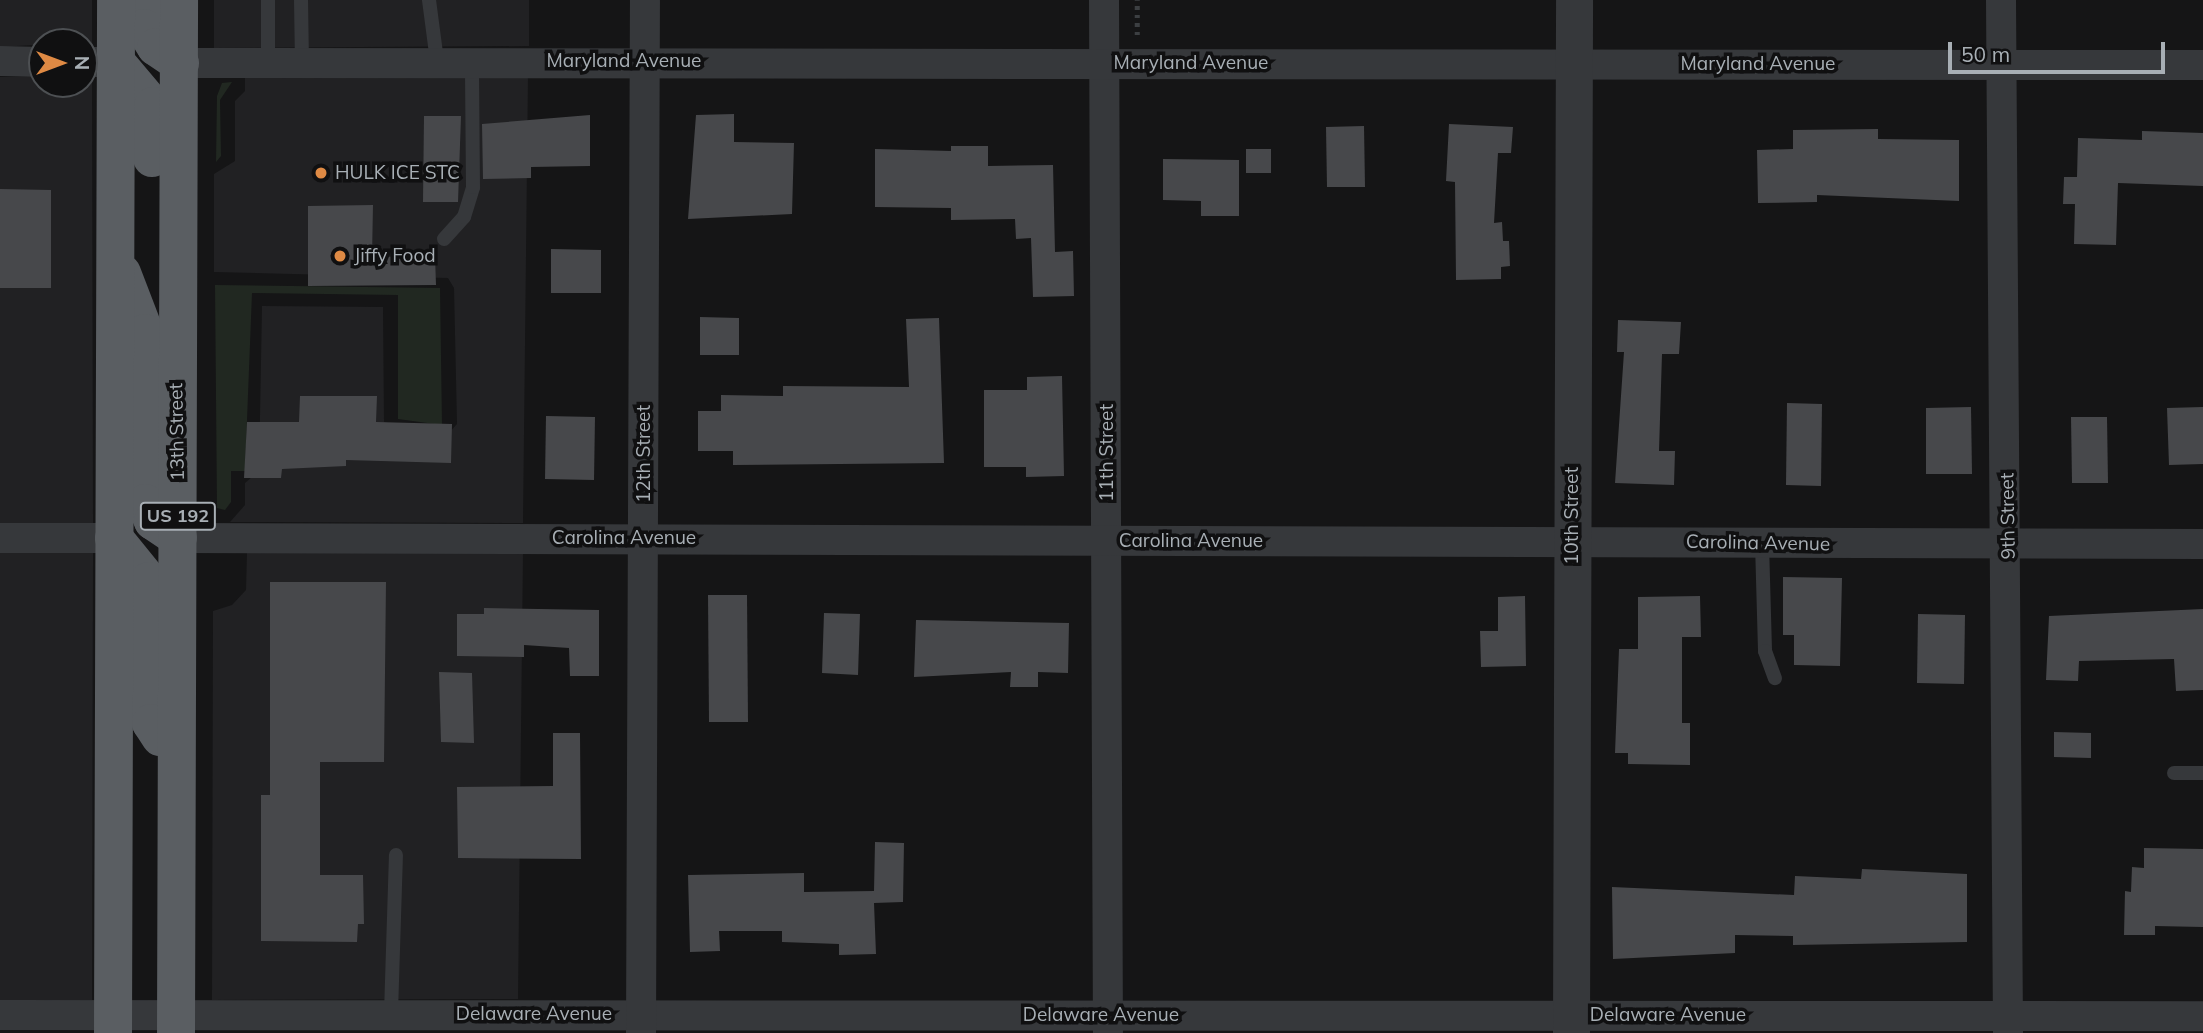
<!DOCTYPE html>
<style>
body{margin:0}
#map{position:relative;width:2203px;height:1033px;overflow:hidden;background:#151516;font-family:Mulish,sans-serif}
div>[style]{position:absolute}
.built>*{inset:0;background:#212123}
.green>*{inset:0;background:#212821}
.building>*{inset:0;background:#47484b}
.path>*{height:4.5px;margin-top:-2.25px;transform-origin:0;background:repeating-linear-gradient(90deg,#3c3f42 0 3.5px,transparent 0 8.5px)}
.service>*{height:14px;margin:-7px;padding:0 7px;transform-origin:7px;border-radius:7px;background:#36383b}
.minor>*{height:30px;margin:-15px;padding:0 15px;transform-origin:15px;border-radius:15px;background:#36383b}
.tertiary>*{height:37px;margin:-18.5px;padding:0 18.5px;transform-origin:18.5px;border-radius:18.5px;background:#36383b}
.trunk>*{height:38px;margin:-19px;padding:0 19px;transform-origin:19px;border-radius:19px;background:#5a5e62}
.dots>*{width:19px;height:19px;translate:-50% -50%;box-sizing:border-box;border:4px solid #101011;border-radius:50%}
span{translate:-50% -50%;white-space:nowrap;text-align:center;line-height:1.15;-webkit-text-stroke:7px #101011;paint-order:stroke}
.shield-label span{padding:2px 5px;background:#101011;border:2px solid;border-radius:5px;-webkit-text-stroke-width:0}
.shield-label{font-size:18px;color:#a8afb5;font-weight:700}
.street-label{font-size:19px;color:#a8afb5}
.poi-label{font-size:19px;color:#a8afb5}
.left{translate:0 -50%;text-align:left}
.north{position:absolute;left:28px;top:28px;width:70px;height:70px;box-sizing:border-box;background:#101011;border:2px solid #4d5053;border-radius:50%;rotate:90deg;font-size:19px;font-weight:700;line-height:28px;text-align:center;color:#a8afb5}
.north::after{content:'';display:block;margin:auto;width:24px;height:32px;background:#df8a44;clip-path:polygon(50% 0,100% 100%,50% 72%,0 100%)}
.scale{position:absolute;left:1948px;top:42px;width:217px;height:32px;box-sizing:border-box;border:4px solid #a8afb5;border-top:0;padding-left:9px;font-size:21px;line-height:24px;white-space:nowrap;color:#a8afb5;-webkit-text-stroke:5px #101011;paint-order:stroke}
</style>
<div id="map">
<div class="built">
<i style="clip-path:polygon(0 0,92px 0,92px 48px,84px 42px,0 47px)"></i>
<i style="clip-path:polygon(214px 0,529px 0,529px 46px,214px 48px)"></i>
<i style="clip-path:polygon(528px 76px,523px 523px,230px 522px,245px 505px,245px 483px,259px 471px,262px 306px,383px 307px,384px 422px,445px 437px,457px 424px,454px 288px,448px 278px,214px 272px,214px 174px,235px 161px,235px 101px,245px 91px,245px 77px)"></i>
<i style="clip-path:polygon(0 77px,42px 77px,42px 84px,84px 84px,84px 77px,92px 77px,93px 524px,0 523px)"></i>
<i style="clip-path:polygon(247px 552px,523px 553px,518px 999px,212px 1000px,213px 611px,232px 605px,246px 590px)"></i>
<i style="clip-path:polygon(0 553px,93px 553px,92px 1000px,0 1000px)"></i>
</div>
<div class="green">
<i style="clip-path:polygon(232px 82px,220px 100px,221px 156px,216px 162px,217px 96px,222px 83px)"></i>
<i style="clip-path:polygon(215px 285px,440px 288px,442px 425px,398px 419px,398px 295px,252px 293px,245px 471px,231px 471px,231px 502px,225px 510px,217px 508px)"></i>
</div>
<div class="building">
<i style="clip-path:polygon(734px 114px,734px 142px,794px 143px,792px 214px,688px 219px,696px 115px)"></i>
<i style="clip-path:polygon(590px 115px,590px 166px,531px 167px,531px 178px,483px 179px,482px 124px)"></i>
<i style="clip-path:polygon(424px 116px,461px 116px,458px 202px,423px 202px)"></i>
<i style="clip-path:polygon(1449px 124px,1513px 127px,1511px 153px,1498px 153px,1494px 223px,1502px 222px,1503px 241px,1509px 241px,1510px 266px,1501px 267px,1501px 279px,1456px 280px,1455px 182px,1446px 181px)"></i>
<i style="clip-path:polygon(1364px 126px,1365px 187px,1327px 187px,1326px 127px)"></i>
<i style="clip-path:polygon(1878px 129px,1878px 139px,1959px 140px,1959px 201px,1817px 195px,1817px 202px,1758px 203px,1757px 150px,1793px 149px,1793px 130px)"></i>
<i style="clip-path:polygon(2142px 131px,2203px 133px,2203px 186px,2118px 183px,2116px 245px,2074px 244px,2075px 204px,2063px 204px,2064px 177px,2077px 177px,2078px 138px,2142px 140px)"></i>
<i style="clip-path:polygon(951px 146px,988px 146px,988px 166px,1053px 165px,1055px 252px,1073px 251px,1074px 296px,1033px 297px,1031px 238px,1016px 239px,1015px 219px,951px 220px,951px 208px,875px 207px,875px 149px,951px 151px)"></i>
<i style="clip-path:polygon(1246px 149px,1271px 149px,1271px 173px,1246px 173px)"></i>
<i style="clip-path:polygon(1163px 159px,1239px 160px,1239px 216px,1201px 216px,1201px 201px,1163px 200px)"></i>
<i style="clip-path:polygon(0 189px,51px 190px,51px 288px,0 288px)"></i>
<i style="clip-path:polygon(373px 205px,372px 257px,435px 256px,436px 285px,308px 286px,308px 206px)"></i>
<i style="clip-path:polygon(551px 249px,601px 250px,601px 293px,551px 293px)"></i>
<i style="clip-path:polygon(700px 317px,739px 318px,739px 355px,700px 355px)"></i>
<i style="clip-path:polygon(939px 318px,944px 463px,733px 465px,733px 451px,698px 451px,698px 411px,721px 411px,721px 395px,783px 396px,783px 386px,909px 387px,906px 319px)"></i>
<i style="clip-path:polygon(1618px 320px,1681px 322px,1679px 354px,1662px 354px,1659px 451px,1675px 451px,1674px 485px,1615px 483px,1624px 352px,1617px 352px)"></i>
<i style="clip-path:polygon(1062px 376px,1064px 476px,1026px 477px,1026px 467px,984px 467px,984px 390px,1027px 390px,1027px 377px)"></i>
<i style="clip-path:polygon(300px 396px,377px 396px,376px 422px,452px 424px,451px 463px,346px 460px,346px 466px,282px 469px,281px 478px,244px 478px,247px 422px,299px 422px)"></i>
<i style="clip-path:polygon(1787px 403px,1822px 404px,1821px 486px,1786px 485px)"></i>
<i style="clip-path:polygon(1971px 407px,1972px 474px,1926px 474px,1926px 408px)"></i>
<i style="clip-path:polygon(2203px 407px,2203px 464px,2169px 465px,2167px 408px)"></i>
<i style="clip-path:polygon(546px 416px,595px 417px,594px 480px,545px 479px)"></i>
<i style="clip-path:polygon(2071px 417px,2107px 417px,2108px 483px,2072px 483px)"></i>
<i style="clip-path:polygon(1783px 577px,1842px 578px,1840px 666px,1794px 665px,1794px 635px,1783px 635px)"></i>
<i style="clip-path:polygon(270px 582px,386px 582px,384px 762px,320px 762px,320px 875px,363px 875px,364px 924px,358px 924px,357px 942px,261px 941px,261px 795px,270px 795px)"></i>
<i style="clip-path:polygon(708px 595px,747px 595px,748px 722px,709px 722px)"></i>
<i style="clip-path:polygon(1525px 596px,1526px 666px,1481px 667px,1480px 631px,1498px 631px,1498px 597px)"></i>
<i style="clip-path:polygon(1700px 596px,1701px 637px,1682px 637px,1682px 723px,1690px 723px,1690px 765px,1628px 764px,1628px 753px,1615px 753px,1619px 649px,1638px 649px,1638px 597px)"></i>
<i style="clip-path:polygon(484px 608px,599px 610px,599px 676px,570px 676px,569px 648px,524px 645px,524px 657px,457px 656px,457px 614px,484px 614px)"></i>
<i style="clip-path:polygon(2203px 609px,2203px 690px,2176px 691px,2174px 659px,2079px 661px,2078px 681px,2046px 680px,2049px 616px)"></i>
<i style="clip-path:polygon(824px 613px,860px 614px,858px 675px,822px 673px)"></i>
<i style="clip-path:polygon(1918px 614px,1965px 615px,1964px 684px,1917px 683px)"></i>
<i style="clip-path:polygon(916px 620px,1069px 623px,1068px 673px,1038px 672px,1038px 687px,1010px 687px,1011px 672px,914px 677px)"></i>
<i style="clip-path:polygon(439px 672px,472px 673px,474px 743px,441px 742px)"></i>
<i style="clip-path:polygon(2054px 732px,2091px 733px,2091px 758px,2054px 757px)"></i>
<i style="clip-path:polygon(553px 733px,580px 733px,581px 859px,458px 858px,457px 787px,553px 786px)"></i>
<i style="clip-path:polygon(875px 842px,904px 843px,903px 902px,874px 903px,876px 954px,839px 955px,839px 944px,782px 942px,782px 931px,719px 931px,720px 951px,690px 952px,688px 875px,804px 873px,804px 892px,874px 891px)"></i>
<i style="clip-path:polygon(2144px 848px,2203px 849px,2203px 927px,2155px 926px,2155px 935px,2124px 935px,2125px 891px,2131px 892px,2132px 867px,2144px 868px)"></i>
<i style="clip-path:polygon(1862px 869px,1967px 874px,1967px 942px,1793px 945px,1793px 936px,1735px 935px,1735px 953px,1613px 959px,1612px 887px,1794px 895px,1795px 876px,1861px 879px)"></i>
</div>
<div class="path">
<i style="left:1137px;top:35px;width:35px;rotate:-90deg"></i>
</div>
<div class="service">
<i style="left:268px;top:0;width:62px;rotate:90deg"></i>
<i style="left:301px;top:0;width:62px;rotate:89.1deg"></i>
<i style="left:429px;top:0;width:62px;rotate:82.5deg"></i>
<i style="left:444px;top:239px;width:30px;rotate:-48deg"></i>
<i style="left:464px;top:217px;width:31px;rotate:-73deg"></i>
<i style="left:473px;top:187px;width:126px;rotate:-90.5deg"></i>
<i style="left:1762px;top:543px;width:108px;rotate:88.4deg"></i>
<i style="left:1765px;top:651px;width:29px;rotate:70deg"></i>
<i style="left:2174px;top:773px;width:29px"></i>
<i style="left:391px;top:1013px;width:158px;rotate:-88.2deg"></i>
</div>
<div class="minor">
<i style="left:1104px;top:0;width:1033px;rotate:89.78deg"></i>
<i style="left:2001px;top:0;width:1033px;rotate:89.61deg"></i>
<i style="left:0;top:61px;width:42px;rotate:1.4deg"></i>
<i style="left:84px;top:62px;width:32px"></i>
<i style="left:180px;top:63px;width:2023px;rotate:0.06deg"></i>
<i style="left:0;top:538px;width:114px"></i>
<i style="left:178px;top:538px;width:2025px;rotate:0.17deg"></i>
<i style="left:0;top:1015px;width:2203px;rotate:0.03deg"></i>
<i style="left:641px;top:1032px;width:1032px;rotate:-89.78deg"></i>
</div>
<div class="tertiary">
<i style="left:1571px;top:1033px;width:1033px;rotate:-89.83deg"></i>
</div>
<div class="trunk">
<i style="left:145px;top:0;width:28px;rotate:92deg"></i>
<i style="left:144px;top:28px;width:22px;rotate:58deg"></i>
<i style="left:156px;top:47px;width:29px;rotate:34deg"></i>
<i style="left:116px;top:62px;width:57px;rotate:49.9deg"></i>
<i style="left:153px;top:106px;width:52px;rotate:91.1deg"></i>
<i style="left:122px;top:273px;width:64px;rotate:69deg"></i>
<i style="left:145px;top:333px;width:170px;rotate:90deg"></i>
<i style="left:145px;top:503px;width:20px;rotate:66deg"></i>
<i style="left:153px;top:521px;width:30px;rotate:34deg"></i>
<i style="left:114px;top:538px;width:55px;rotate:50.9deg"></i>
<i style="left:149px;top:581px;width:142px;rotate:89.2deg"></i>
<i style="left:151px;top:723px;width:17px;rotate:57deg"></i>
<i style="left:113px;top:1033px;width:1033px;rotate:-89.83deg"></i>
<i style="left:176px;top:1033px;width:1033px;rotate:-89.83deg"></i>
</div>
<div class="dots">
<i style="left:321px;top:173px;background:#df8a44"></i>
<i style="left:340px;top:256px;background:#df8a44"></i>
</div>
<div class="shield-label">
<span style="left:178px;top:516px">US 192</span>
</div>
<div class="street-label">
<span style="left:624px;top:61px">Maryland Avenue</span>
<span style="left:1191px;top:63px">Maryland Avenue</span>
<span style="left:1758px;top:64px">Maryland Avenue</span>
<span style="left:177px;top:432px;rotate:-91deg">13th Street</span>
<span style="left:1107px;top:453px;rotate:-90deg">11th Street</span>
<span style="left:644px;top:454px;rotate:-90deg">12th Street</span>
<span style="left:1572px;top:516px;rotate:-90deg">10th Street</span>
<span style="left:2008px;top:516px;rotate:-91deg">9th Street</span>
<span style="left:624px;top:538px">Carolina Avenue</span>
<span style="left:1191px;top:541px">Carolina Avenue</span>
<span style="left:1758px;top:543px;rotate:1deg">Carolina Avenue</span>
<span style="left:534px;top:1014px">Delaware Avenue</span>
<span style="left:1101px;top:1015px">Delaware Avenue</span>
<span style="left:1668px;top:1015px">Delaware Avenue</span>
</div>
<div class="poi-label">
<span class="left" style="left:335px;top:173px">HULK ICE STC</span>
<span class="left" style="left:354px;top:256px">Jiffy Food</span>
</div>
<div class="north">N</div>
<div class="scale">50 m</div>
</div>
